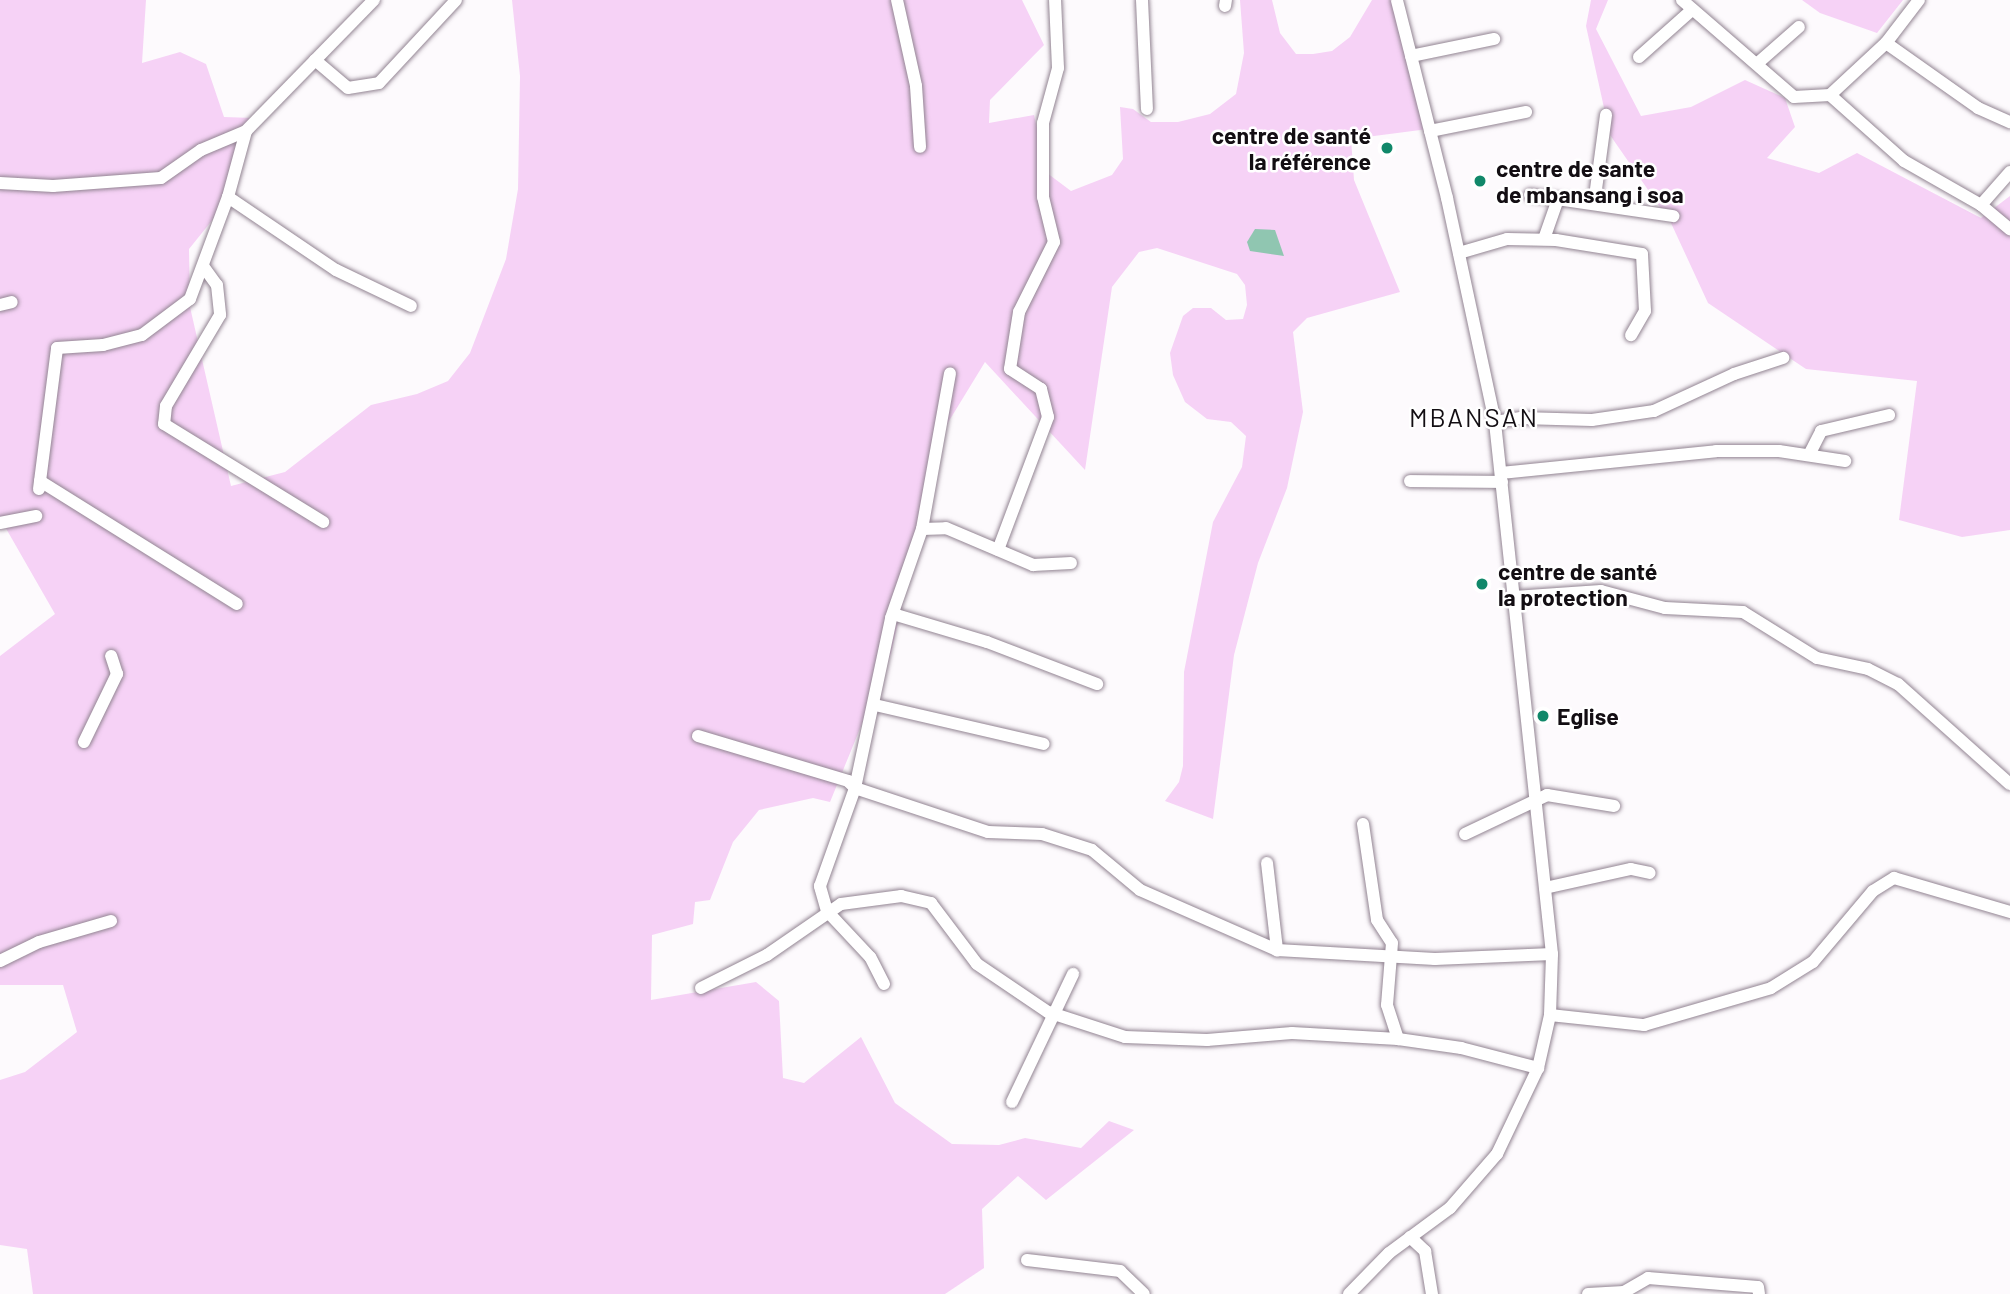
<!DOCTYPE html>
<meta charset="utf-8">
<style>
body{margin:0}
#map{position:relative;width:2010px;height:1294px;overflow:hidden;background:#fdfafd;font-family:Barlow,sans-serif}
div>[style]{position:absolute}
.green>*{inset:0;background:#f6d2f6}
.water>*{inset:0;background:#90c6b1}
.roads{filter:drop-shadow(0 0 2px #928492) drop-shadow(0 0 2px #928492)}
.street>*{height:12px;margin:-6px;padding:0 6px;transform-origin:6px;border-radius:6px;background:#fff}
.dots>*{width:19px;height:19px;translate:-50% -50%;box-sizing:border-box;border:4px solid #fff;border-radius:50%}
span{translate:-50% -50%;white-space:nowrap;text-align:center;line-height:1.15;-webkit-text-stroke:5px #fff;paint-order:stroke}
.poi-label{font-size:23px;color:#130e13;font-weight:700}
.right{translate:-100% -50%;text-align:right}
.left{translate:0 -50%;text-align:left}
.quarter-label{font-size:26px;color:#130e13;letter-spacing:2px}
</style>
<div id="map">
<div class="green">
<i style="clip-path:polygon(0 0,146px 0,142px 63px,180px 52px,206px 64px,224px 117px,253px 118px,214px 218px,189px 249px,190px 307px,231px 486px,285px 472px,371px 405px,417px 394px,448px 381px,470px 353px,506px 259px,518px 189px,520px 76px,512px 0,1022px 0,1044px 45px,990px 100px,989px 123px,1034px 115px,1047px 173px,1071px 191px,1112px 175px,1123px 159px,1120px 107px,1133px 109px,1151px 122px,1178px 122px,1210px 114px,1236px 94px,1244px 53px,1240px 0,1272px 0,1280px 33px,1296px 54px,1313px 54px,1332px 51px,1350px 37px,1372px 0,1398px 0,1428px 129px,1351px 139px,1354px 180px,1400px 292px,1307px 318px,1293px 332px,1303px 412px,1287px 488px,1258px 563px,1234px 655px,1213px 819px,1165px 801px,1179px 782px,1183px 766px,1184px 672px,1213px 522px,1242px 467px,1246px 436px,1231px 422px,1207px 419px,1185px 402px,1173px 375px,1170px 353px,1183px 316px,1193px 308px,1211px 308px,1226px 320px,1243px 319px,1247px 305px,1245px 285px,1237px 274px,1157px 248px,1139px 252px,1112px 287px,1085px 470px,985px 362px,941px 434px,891px 653px,830px 802px,813px 798px,759px 810px,733px 842px,710px 900px,695px 902px,693px 924px,652px 935px,651px 1000px,756px 982px,779px 1001px,783px 1078px,804px 1083px,861px 1037px,895px 1103px,952px 1144px,999px 1145px,1025px 1138px,1081px 1148px,1109px 1121px,1134px 1130px,1046px 1200px,1018px 1176px,982px 1209px,984px 1268px,945px 1294px,33px 1294px,27px 1249px,0 1245px,0 1080px,25px 1072px,77px 1032px,63px 985px,0 985px,0 656px,55px 614px,0 518px)"></i>
<i style="clip-path:polygon(1591px 0,1608px 0,1596px 29px,1641px 116px,1691px 107px,1745px 80px,1785px 98px,1795px 127px,1767px 158px,1819px 173px,1857px 153px,1981px 218px,2010px 196px,2010px 530px,1962px 537px,1899px 520px,1917px 381px,1806px 369px,1708px 303px,1671px 223px,1610px 135px,1586px 26px)"></i>
<i style="clip-path:polygon(1802px 0,1903px 0,1877px 33px,1820px 13px)"></i>
</div>
<div class="water">
<i style="clip-path:polygon(1255px 229px,1275px 230px,1284px 256px,1250px 251px,1247px 242px)"></i>
</div>
<div class="roads">
<div class="street">
<i style="left:897px;top:0;width:88px;rotate:77.5deg"></i>
<i style="left:916px;top:86px;width:61px;rotate:86.2deg"></i>
<i style="left:1142px;top:0;width:109px;rotate:87.4deg"></i>
<i style="left:1682px;top:0;width:148px;rotate:40.9deg"></i>
<i style="left:1794px;top:97px;width:36px;rotate:-3deg"></i>
<i style="left:1830px;top:95px;width:76px;rotate:-42.9deg"></i>
<i style="left:1886px;top:43px;width:54px;rotate:-52.5deg"></i>
<i style="left:1225px;top:6px;width:6px;rotate:-81deg"></i>
<i style="left:1886px;top:43px;width:113px;rotate:35.2deg"></i>
<i style="left:1978px;top:108px;width:35px;rotate:24deg"></i>
<i style="left:1411px;top:56px;width:85px;rotate:-11.6deg"></i>
<i style="left:1639px;top:57px;width:71px;rotate:-41.6deg"></i>
<i style="left:315px;top:60px;width:43px;rotate:40.3deg"></i>
<i style="left:348px;top:88px;width:31px;rotate:-9deg"></i>
<i style="left:379px;top:83px;width:113px;rotate:-47.1deg"></i>
<i style="left:1759px;top:62px;width:53px;rotate:-41.2deg"></i>
<i style="left:1830px;top:95px;width:99px;rotate:41.7deg"></i>
<i style="left:1904px;top:161px;width:89px;rotate:29.7deg"></i>
<i style="left:1981px;top:205px;width:38px;rotate:40deg"></i>
<i style="left:1430px;top:131px;width:98px;rotate:-11.2deg"></i>
<i style="left:0;top:183px;width:53px;rotate:3.2deg"></i>
<i style="left:53px;top:186px;width:108px;rotate:-4.2deg"></i>
<i style="left:161px;top:178px;width:49px;rotate:-35deg"></i>
<i style="left:201px;top:150px;width:49px;rotate:-22.9deg"></i>
<i style="left:246px;top:131px;width:183px;rotate:-45.7deg"></i>
<i style="left:1530px;top:195px;width:145px;rotate:8.4deg"></i>
<i style="left:228px;top:197px;width:130px;rotate:34.1deg"></i>
<i style="left:336px;top:270px;width:83px;rotate:25.6deg"></i>
<i style="left:1594px;top:204px;width:90px;rotate:-82.3deg"></i>
<i style="left:1981px;top:205px;width:44px;rotate:-48.7deg"></i>
<i style="left:1544px;top:239px;width:42px;rotate:-70.7deg"></i>
<i style="left:1459px;top:253px;width:50px;rotate:-16.3deg"></i>
<i style="left:1507px;top:239px;width:49px;rotate:1.2deg"></i>
<i style="left:1556px;top:240px;width:87px;rotate:9.2deg"></i>
<i style="left:1642px;top:254px;width:57px;rotate:87deg"></i>
<i style="left:1645px;top:311px;width:28px;rotate:120deg"></i>
<i style="left:203px;top:266px;width:24px;rotate:54deg"></i>
<i style="left:217px;top:285px;width:30px;rotate:84deg"></i>
<i style="left:220px;top:315px;width:106px;rotate:120.7deg"></i>
<i style="left:166px;top:406px;width:18px;rotate:96deg"></i>
<i style="left:164px;top:424px;width:187px;rotate:31.6deg"></i>
<i style="left:0;top:305px;width:12px;rotate:-14deg"></i>
<i style="left:1495px;top:422px;width:26px;rotate:-9deg"></i>
<i style="left:1521px;top:418px;width:71px;rotate:1.6deg"></i>
<i style="left:1592px;top:420px;width:63px;rotate:-8.3deg"></i>
<i style="left:1654px;top:411px;width:88px;rotate:-24.8deg"></i>
<i style="left:1734px;top:374px;width:52px;rotate:-18.1deg"></i>
<i style="left:1809px;top:455px;width:27px;rotate:-63deg"></i>
<i style="left:1821px;top:431px;width:70px;rotate:-13.2deg"></i>
<i style="left:1501px;top:473px;width:216px;rotate:-5.8deg"></i>
<i style="left:1716px;top:451px;width:63px"></i>
<i style="left:1779px;top:451px;width:67px;rotate:8.6deg"></i>
<i style="left:40px;top:481px;width:232px;rotate:32deg"></i>
<i style="left:1410px;top:481px;width:92px;rotate:0.6deg"></i>
<i style="left:39px;top:489px;width:142px;rotate:-82.7deg"></i>
<i style="left:57px;top:348px;width:46px;rotate:-3.7deg"></i>
<i style="left:103px;top:345px;width:40px;rotate:-14.4deg"></i>
<i style="left:142px;top:335px;width:60px;rotate:-36.9deg"></i>
<i style="left:190px;top:299px;width:109px;rotate:-69.6deg"></i>
<i style="left:228px;top:197px;width:68px;rotate:-74.7deg"></i>
<i style="left:0;top:523px;width:37px;rotate:-11deg"></i>
<i style="left:922px;top:529px;width:24px;rotate:-2deg"></i>
<i style="left:946px;top:528px;width:95px;rotate:23deg"></i>
<i style="left:1033px;top:565px;width:38px;rotate:-3deg"></i>
<i style="left:998px;top:550px;width:142px;rotate:-69.4deg"></i>
<i style="left:1048px;top:417px;width:29px;rotate:-104deg"></i>
<i style="left:1041px;top:389px;width:37px;rotate:-147deg"></i>
<i style="left:1010px;top:369px;width:58px;rotate:-81deg"></i>
<i style="left:1019px;top:312px;width:78px;rotate:-63.4deg"></i>
<i style="left:1054px;top:242px;width:46px;rotate:-103.7deg"></i>
<i style="left:1043px;top:197px;width:74px;rotate:-90deg"></i>
<i style="left:1043px;top:123px;width:57px;rotate:-74.7deg"></i>
<i style="left:1058px;top:68px;width:68px;rotate:-92.5deg"></i>
<i style="left:1514px;top:597px;width:87px;rotate:-3.9deg"></i>
<i style="left:1601px;top:591px;width:66px;rotate:14.9deg"></i>
<i style="left:1665px;top:608px;width:78px;rotate:2.9deg"></i>
<i style="left:1743px;top:612px;width:87px;rotate:31.9deg"></i>
<i style="left:1817px;top:658px;width:52px;rotate:12.2deg"></i>
<i style="left:1868px;top:669px;width:34px;rotate:27deg"></i>
<i style="left:1898px;top:684px;width:150px;rotate:41.8deg"></i>
<i style="left:893px;top:614px;width:98px;rotate:16.6deg"></i>
<i style="left:987px;top:642px;width:118px;rotate:20.9deg"></i>
<i style="left:875px;top:705px;width:173px;rotate:13deg"></i>
<i style="left:698px;top:736px;width:157px;rotate:16.7deg"></i>
<i style="left:848px;top:781px;width:10px;rotate:45deg"></i>
<i style="left:855px;top:788px;width:140px;rotate:18.3deg"></i>
<i style="left:988px;top:832px;width:54px;rotate:2.1deg"></i>
<i style="left:1042px;top:834px;width:52px;rotate:17.7deg"></i>
<i style="left:1092px;top:850px;width:62px;rotate:39.8deg"></i>
<i style="left:1140px;top:890px;width:150px;rotate:23.7deg"></i>
<i style="left:1277px;top:950px;width:158px;rotate:3.3deg"></i>
<i style="left:1435px;top:959px;width:117px;rotate:-2.4deg"></i>
<i style="left:84px;top:742px;width:76px;rotate:-64.1deg"></i>
<i style="left:117px;top:674px;width:19px;rotate:-108deg"></i>
<i style="left:1363px;top:824px;width:97px;rotate:81.7deg"></i>
<i style="left:1377px;top:920px;width:27px;rotate:57deg"></i>
<i style="left:1392px;top:943px;width:62px;rotate:94.6deg"></i>
<i style="left:1387px;top:1005px;width:36px;rotate:72deg"></i>
<i style="left:1465px;top:834px;width:91px;rotate:-25.4deg"></i>
<i style="left:1547px;top:795px;width:68px;rotate:9.3deg"></i>
<i style="left:1267px;top:863px;width:88px;rotate:83.4deg"></i>
<i style="left:1545px;top:888px;width:88px;rotate:-12.5deg"></i>
<i style="left:1631px;top:869px;width:19px;rotate:12deg"></i>
<i style="left:0;top:961px;width:43px;rotate:-26deg"></i>
<i style="left:39px;top:942px;width:75px;rotate:-16.3deg"></i>
<i style="left:884px;top:984px;width:30px;rotate:-117deg"></i>
<i style="left:870px;top:957px;width:63px;rotate:-133.1deg"></i>
<i style="left:827px;top:911px;width:26px;rotate:-106deg"></i>
<i style="left:820px;top:886px;width:104px;rotate:-70.3deg"></i>
<i style="left:855px;top:788px;width:174px;rotate:-78deg"></i>
<i style="left:891px;top:618px;width:94px;rotate:-70.8deg"></i>
<i style="left:922px;top:529px;width:158px;rotate:-79.8deg"></i>
<i style="left:701px;top:988px;width:74px;rotate:-26.6deg"></i>
<i style="left:767px;top:955px;width:90px;rotate:-34.6deg"></i>
<i style="left:841px;top:904px;width:61px;rotate:-7.6deg"></i>
<i style="left:901px;top:896px;width:31px;rotate:13deg"></i>
<i style="left:931px;top:903px;width:76px;rotate:53deg"></i>
<i style="left:977px;top:964px;width:86px;rotate:34.1deg"></i>
<i style="left:1048px;top:1012px;width:81px;rotate:18deg"></i>
<i style="left:1125px;top:1037px;width:82px;rotate:2.1deg"></i>
<i style="left:1207px;top:1040px;width:85px;rotate:-4.7deg"></i>
<i style="left:1292px;top:1033px;width:106px;rotate:3.2deg"></i>
<i style="left:1398px;top:1039px;width:64px;rotate:8.1deg"></i>
<i style="left:1461px;top:1048px;width:80px;rotate:14.6deg"></i>
<i style="left:1550px;top:1015px;width:95px;rotate:6.1deg"></i>
<i style="left:1644px;top:1025px;width:132px;rotate:-16.2deg"></i>
<i style="left:1771px;top:988px;width:49px;rotate:-31.8deg"></i>
<i style="left:1813px;top:962px;width:93px;rotate:-49.8deg"></i>
<i style="left:1873px;top:891px;width:25px;rotate:-32deg"></i>
<i style="left:1894px;top:878px;width:121px;rotate:16.3deg"></i>
<i style="left:1012px;top:1102px;width:142px;rotate:-64.5deg"></i>
<i style="left:1410px;top:1237px;width:21px;rotate:43deg"></i>
<i style="left:1425px;top:1251px;width:44px;rotate:80.8deg"></i>
<i style="left:1027px;top:1260px;width:94px;rotate:6.7deg"></i>
<i style="left:1120px;top:1271px;width:33px;rotate:44deg"></i>
<i style="left:1349px;top:1294px;width:57px;rotate:-45.7deg"></i>
<i style="left:1389px;top:1253px;width:76px;rotate:-36.4deg"></i>
<i style="left:1450px;top:1208px;width:72px;rotate:-49deg"></i>
<i style="left:1497px;top:1154px;width:95px;rotate:-64.5deg"></i>
<i style="left:1538px;top:1068px;width:54px;rotate:-77.2deg"></i>
<i style="left:1550px;top:1015px;width:61px;rotate:-88.1deg"></i>
<i style="left:1552px;top:954px;width:535px;rotate:-96.12deg"></i>
<i style="left:1495px;top:422px;width:229px;rotate:-102.1deg"></i>
<i style="left:1447px;top:198px;width:204px;rotate:-104.2deg"></i>
<i style="left:1588px;top:1294px;width:36px;rotate:-3deg"></i>
<i style="left:1624px;top:1292px;width:28px;rotate:-30deg"></i>
<i style="left:1648px;top:1278px;width:110px;rotate:4.7deg"></i>
<i style="left:1758px;top:1287px;width:7px;rotate:82deg"></i>
</div>
</div>
<div class="dots">
<i style="left:1387px;top:148px;background:#11886a"></i>
<i style="left:1480px;top:181px;background:#11886a"></i>
<i style="left:1482px;top:584px;background:#11886a"></i>
<i style="left:1543px;top:716px;background:#11886a"></i>
</div>
<div class="poi-label">
<span class="right" style="left:1371px;top:148px">centre de santé<br>la référence</span>
<span class="left" style="left:1496px;top:181px">centre de sante<br>de mbansang i soa</span>
<span class="left" style="left:1498px;top:584px">centre de santé<br>la protection</span>
<span class="left" style="left:1557px;top:716px">Eglise</span>
</div>
<div class="quarter-label">
<span style="left:1474px;top:417px">MBANSAN</span>
</div>
</div>
